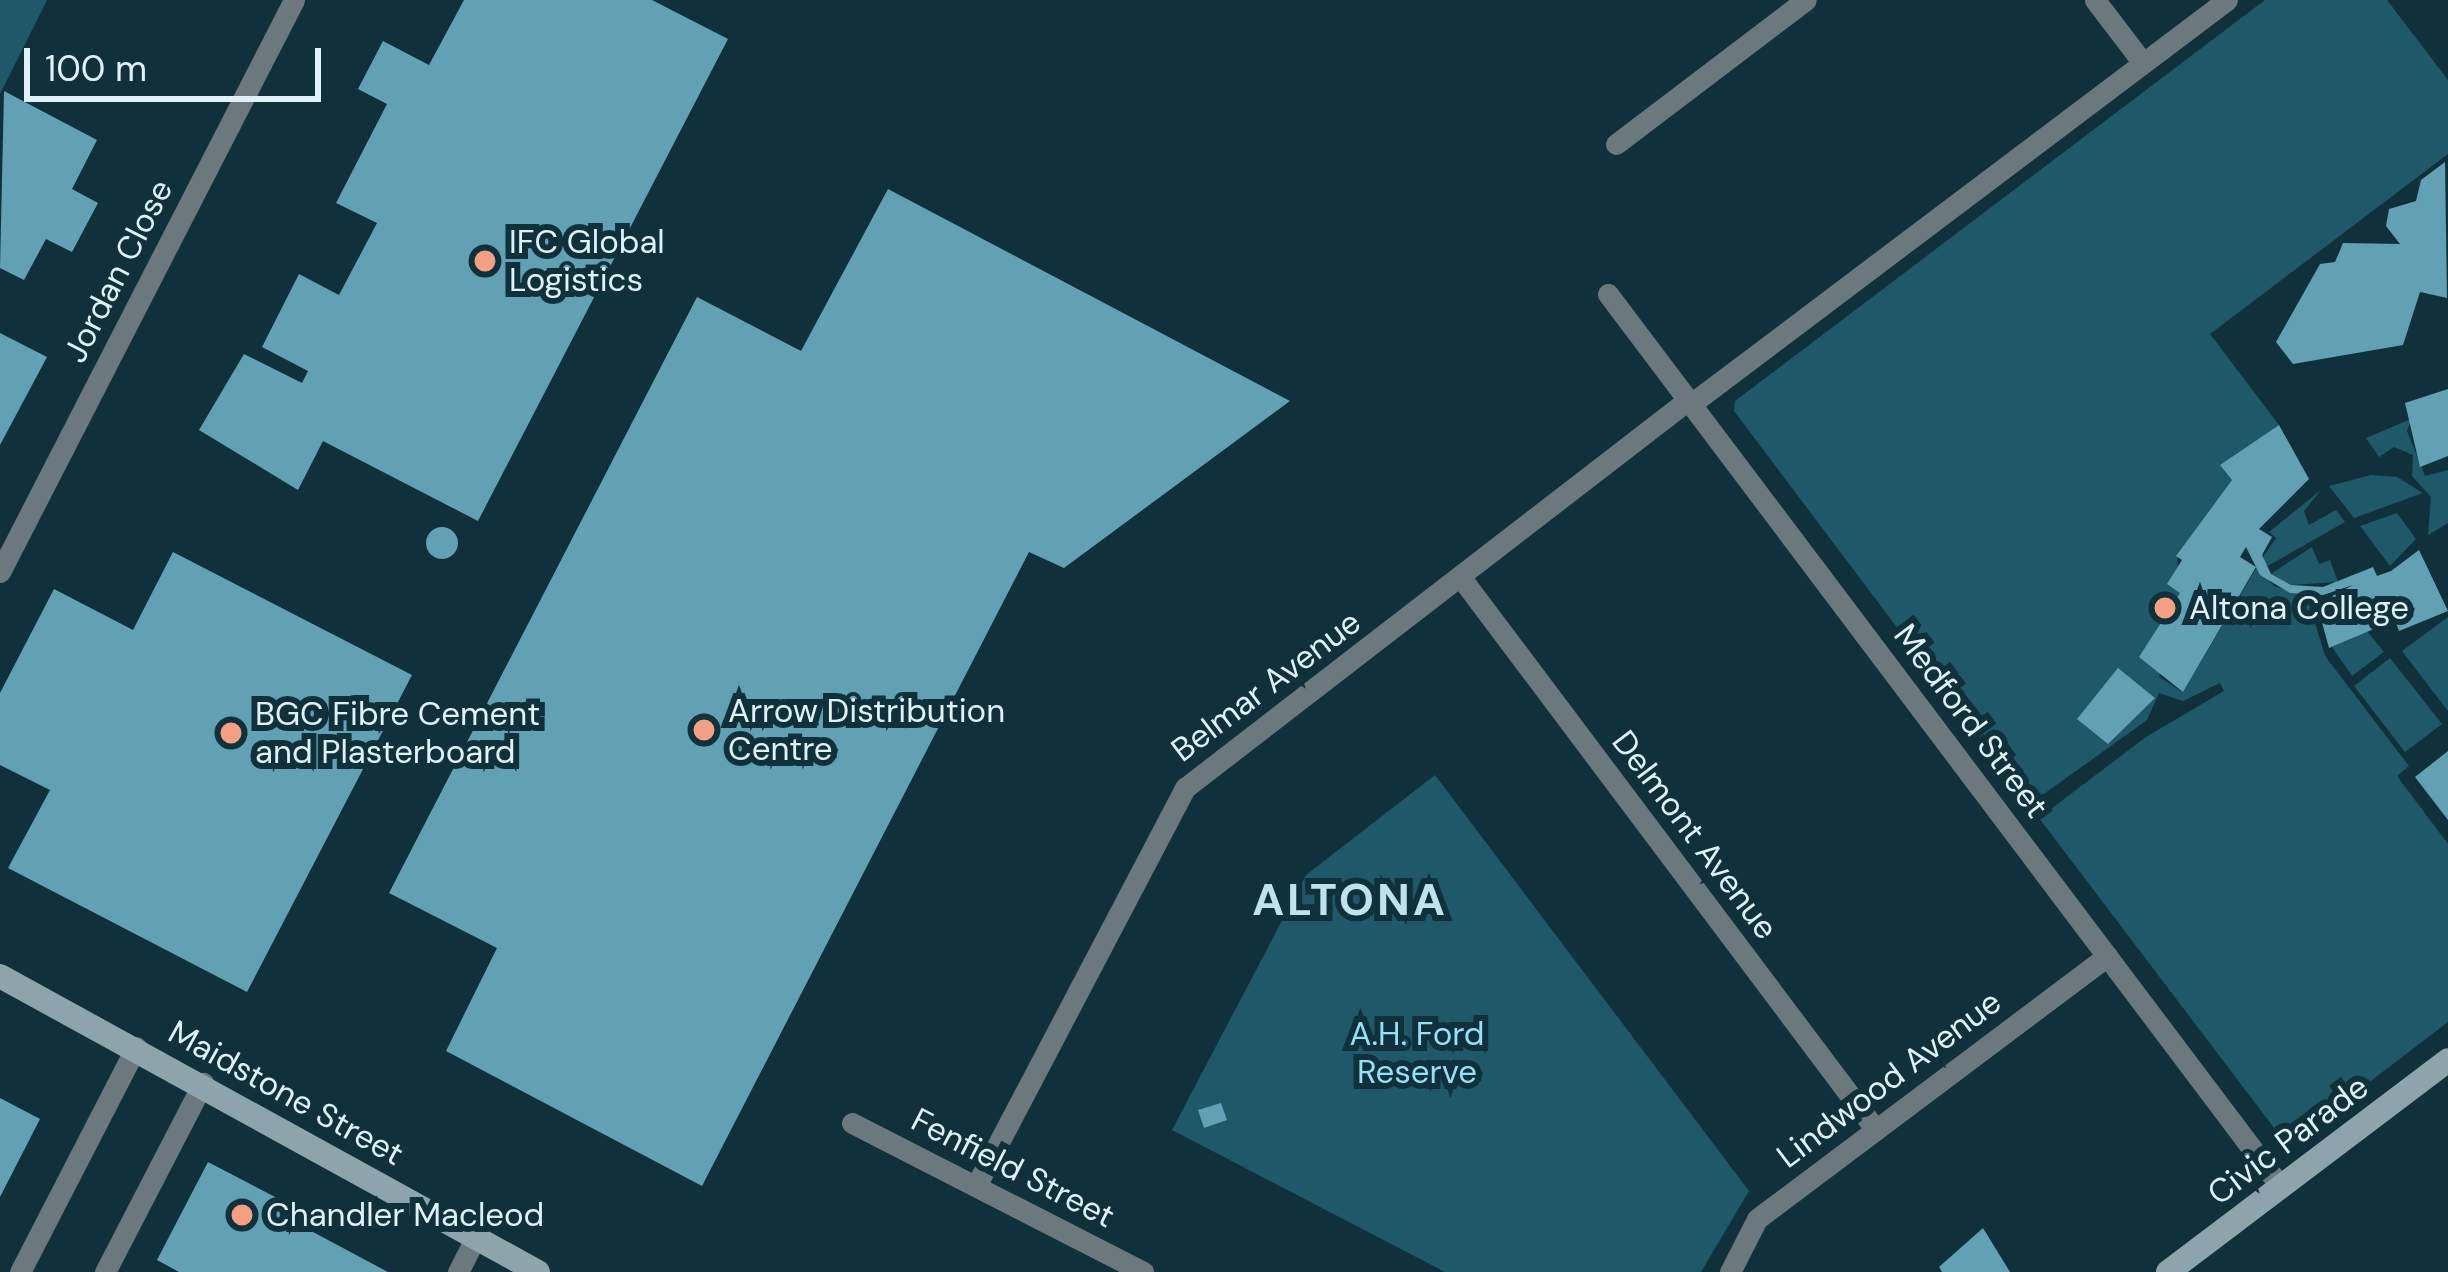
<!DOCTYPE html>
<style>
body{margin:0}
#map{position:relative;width:2448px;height:1272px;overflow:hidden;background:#10313b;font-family:"DM Sans",sans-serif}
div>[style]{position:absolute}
.green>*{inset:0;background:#1e5869}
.building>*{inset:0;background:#62a0b4}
.round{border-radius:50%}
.street>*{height:21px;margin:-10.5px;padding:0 10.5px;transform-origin:10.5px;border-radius:10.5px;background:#6b797e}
.secondary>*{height:24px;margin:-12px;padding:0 12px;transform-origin:12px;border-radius:12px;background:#8da4ac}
.dots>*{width:33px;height:33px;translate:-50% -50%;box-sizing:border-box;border:6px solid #10313b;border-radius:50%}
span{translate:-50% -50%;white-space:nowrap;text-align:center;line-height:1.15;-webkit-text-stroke:12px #10313b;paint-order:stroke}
.poi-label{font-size:33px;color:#e0f2f8}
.left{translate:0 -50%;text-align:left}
.street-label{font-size:33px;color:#e0f2f8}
.park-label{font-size:33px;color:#95dff7}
.district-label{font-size:45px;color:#bee3ef;font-weight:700;letter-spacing:3px}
.scale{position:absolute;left:24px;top:48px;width:297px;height:54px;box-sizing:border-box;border:6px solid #e0f2f8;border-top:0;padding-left:15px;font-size:36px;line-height:42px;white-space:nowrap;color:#e0f2f8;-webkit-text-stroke:9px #10313b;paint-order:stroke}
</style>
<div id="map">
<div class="green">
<i style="clip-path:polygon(0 0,47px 0,0 94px)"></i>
<i style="clip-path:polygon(2265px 0,2387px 0,2448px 80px,2448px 154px,2210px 334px,2279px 425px,2221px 465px,2232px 480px,2177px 555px,2180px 593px,2159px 677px,2183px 692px,2257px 567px,2274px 586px,2307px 596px,2325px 656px,2409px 766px,2397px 776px,2448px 844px,2448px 1022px,2287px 1145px,2039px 818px,2146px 737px,2224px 691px,2220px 683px,2183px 701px,2159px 693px,2147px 720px,2030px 804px,1734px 411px,1735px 401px)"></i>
<i style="clip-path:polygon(2411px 419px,2407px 431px,2425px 476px,2448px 470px,2448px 523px,2428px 535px,2431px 497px,2412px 476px,2413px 455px,2394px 447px,2379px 457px,2366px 438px)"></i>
<i style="clip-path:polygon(2371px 475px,2397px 477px,2423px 493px,2354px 518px,2329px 486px)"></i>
<i style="clip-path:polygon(2321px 490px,2304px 511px,2309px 525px,2336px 510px,2345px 522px,2266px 567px,2263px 557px,2276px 538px,2269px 532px)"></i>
<i style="clip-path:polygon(2397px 513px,2416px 539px,2390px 566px,2360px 526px)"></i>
<i style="clip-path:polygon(2312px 547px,2319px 564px,2330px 560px,2338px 582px,2291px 585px,2271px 574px)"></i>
<i style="clip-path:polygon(2448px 617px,2448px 711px,2402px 651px)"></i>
<i style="clip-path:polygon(2367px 631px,2384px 652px,2352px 676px,2332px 647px)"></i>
<i style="clip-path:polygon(2390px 658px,2442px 724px,2405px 752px,2354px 686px)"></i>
<i style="clip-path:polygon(1435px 775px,1749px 1191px,1701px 1272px,1445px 1272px,1172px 1130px,1306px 875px)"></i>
</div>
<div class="building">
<i style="clip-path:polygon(464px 0,652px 0,728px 39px,478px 521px,323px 441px,298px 490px,199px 430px,244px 354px,302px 383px,308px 371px,262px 347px,299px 274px,339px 295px,377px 223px,336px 203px,387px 104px,358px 89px,383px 41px,429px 65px)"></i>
<i style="clip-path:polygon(4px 91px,97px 140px,72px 189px,98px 203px,72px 252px,46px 239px,24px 280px,0 268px)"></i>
<i style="clip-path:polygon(2445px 162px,2447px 298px,2420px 292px,2403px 345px,2293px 364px,2276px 342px,2320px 264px,2335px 262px,2343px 243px,2400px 244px,2386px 226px,2389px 209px,2416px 201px,2421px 180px)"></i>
<i style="clip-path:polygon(888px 189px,1290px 401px,1064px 568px,1029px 552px,702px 1186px,446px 1051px,497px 948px,389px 893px,697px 297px,801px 351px)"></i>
<i style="clip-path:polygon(0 333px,47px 357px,0 445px)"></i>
<i style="clip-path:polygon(2448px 389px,2448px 456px,2420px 467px,2405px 403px)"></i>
<i style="clip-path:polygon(2279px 425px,2309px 479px,2259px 529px,2272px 537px,2262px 555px,2271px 574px,2291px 585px,2323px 587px,2373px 567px,2377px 576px,2391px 571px,2419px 550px,2448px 611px,2399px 631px,2395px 620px,2329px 648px,2317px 604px,2353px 585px,2323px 595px,2290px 593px,2260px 575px,2246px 547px,2240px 557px,2256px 567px,2183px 692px,2139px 657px,2180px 593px,2167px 584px,2182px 560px,2176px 556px,2232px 480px,2220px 465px)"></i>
<i class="round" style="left:426px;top:527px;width:32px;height:32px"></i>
<i style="clip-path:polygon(173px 552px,412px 675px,247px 992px,8px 868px,50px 790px,0 765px,0 693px,54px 589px,133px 630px)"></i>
<i style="clip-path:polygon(2118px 668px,2155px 698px,2108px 744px,2077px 719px)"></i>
<i style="clip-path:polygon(2448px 751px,2448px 820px,2415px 777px)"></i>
<i style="clip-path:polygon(0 1098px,40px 1119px,0 1197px)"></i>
<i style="clip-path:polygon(1221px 1103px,1227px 1120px,1204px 1128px,1198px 1110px)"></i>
<i style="clip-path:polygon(208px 1162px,304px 1212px,298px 1224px,388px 1272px,179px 1272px,157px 1260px)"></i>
<i style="clip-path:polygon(1983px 1228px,2010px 1272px,1942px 1272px,1939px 1267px)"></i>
</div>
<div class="street">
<i style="left:2095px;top:0;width:79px;rotate:52.7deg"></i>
<i style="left:1616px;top:144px;width:238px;rotate:-37.2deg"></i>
<i style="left:1608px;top:294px;width:1118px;rotate:53deg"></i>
<i style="left:1691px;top:404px;width:671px;rotate:-37.01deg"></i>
<i style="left:0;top:572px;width:643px;rotate:-62.8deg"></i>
<i style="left:1462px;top:579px;width:689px;rotate:53.08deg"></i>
<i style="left:852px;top:1123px;width:327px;rotate:27.1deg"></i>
<i style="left:976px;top:1186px;width:450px;rotate:-62.3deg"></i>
<i style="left:1185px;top:788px;width:635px;rotate:-37.65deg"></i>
<i style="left:20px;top:1272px;width:253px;rotate:-62.7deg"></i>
<i style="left:105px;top:1272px;width:213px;rotate:-62.6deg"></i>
<i style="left:458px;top:1272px;width:39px;rotate:-63deg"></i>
<i style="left:1730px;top:1272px;width:59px;rotate:-63deg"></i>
<i style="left:1757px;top:1219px;width:438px;rotate:-36.9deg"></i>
</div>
<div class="secondary">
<i style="left:0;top:976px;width:614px;rotate:28.82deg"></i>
<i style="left:2168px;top:1272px;width:351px;rotate:-37.1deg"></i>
</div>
<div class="dots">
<i style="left:485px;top:261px;background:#f39f83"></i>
<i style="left:2165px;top:608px;background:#f39f83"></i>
<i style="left:704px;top:730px;background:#f39f83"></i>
<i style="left:231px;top:733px;background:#f39f83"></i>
<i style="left:242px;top:1215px;background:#f39f83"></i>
</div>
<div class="poi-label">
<span class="left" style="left:509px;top:261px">IFC Global<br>Logistics</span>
<span class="left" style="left:2189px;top:608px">Altona College</span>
<span class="left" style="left:728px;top:730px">Arrow Distribution<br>Centre</span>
<span class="left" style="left:255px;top:733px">BGC Fibre Cement<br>and Plasterboard</span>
<span class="left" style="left:266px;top:1215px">Chandler Macleod</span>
</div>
<div class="street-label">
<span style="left:118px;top:271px;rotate:-63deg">Jordan Close</span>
<span style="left:1266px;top:686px;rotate:-37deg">Belmar Avenue</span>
<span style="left:1971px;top:721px;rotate:53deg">Medford Street</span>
<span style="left:1695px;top:835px;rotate:53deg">Delmont Avenue</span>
<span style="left:1889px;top:1079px;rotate:-37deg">Lindwood Avenue</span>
<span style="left:286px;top:1093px;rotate:29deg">Maidstone Street</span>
<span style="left:2288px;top:1140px;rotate:-37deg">Civic Parade</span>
<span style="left:1013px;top:1168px;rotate:27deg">Fenfield Street</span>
</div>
<div class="park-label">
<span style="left:1417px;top:1053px">A.H. Ford<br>Reserve</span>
</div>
<div class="district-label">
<span style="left:1350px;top:900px">ALTONA</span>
</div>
<div class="scale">100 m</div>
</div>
